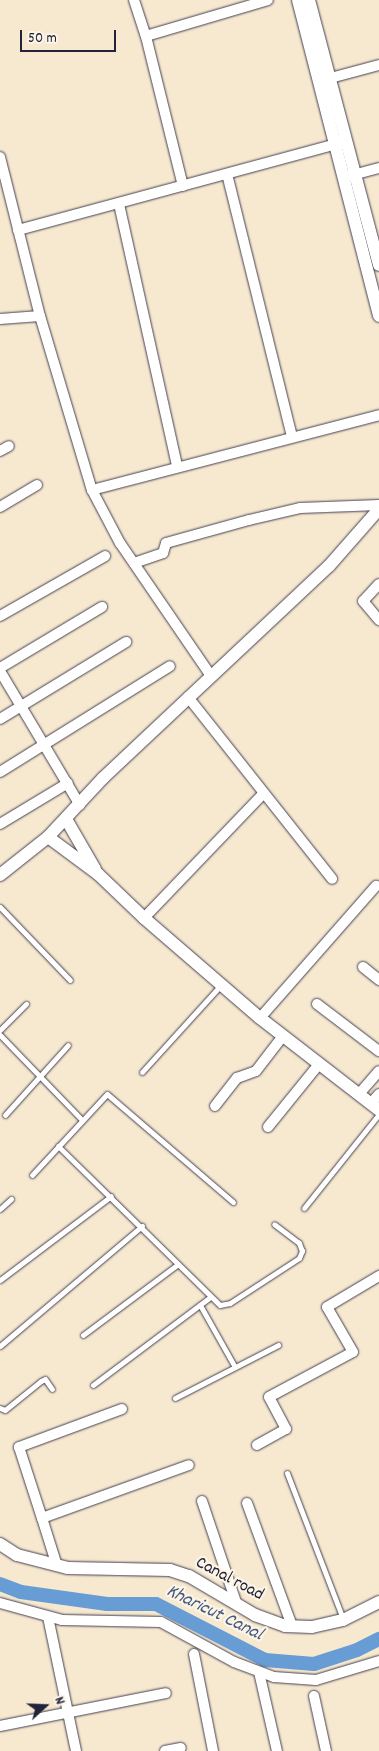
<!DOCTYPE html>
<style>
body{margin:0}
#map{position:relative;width:379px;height:1751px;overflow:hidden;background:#f7e8d0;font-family:Dekko,sans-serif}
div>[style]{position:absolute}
.canal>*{height:14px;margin:-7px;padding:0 7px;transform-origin:7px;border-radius:7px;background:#679dd4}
.roads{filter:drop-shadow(0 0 1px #424051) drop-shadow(0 0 1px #424051)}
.service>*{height:5px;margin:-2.5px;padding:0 2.5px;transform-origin:2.5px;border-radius:2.5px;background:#fff}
.minor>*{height:10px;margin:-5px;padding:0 5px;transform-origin:5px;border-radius:5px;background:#fff}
.tertiary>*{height:12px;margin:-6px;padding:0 6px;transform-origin:6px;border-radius:6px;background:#fff}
span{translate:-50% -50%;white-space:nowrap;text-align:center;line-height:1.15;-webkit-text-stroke:4.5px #fcf5e5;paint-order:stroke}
.street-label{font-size:18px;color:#22223b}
.water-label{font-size:19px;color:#415980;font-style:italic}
.north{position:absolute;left:20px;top:1681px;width:50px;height:50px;-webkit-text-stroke:4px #fcf5e5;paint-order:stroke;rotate:70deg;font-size:14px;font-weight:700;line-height:20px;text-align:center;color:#22223b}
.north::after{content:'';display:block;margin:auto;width:18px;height:22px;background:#22223b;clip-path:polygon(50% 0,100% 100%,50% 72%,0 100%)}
.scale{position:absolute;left:20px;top:30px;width:96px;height:22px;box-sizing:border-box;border:2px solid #22223b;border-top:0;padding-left:6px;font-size:15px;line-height:18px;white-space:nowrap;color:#22223b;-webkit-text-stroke:4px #fcf5e5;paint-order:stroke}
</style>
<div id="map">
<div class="canal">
<i style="left:0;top:1584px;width:22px;rotate:21deg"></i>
<i style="left:21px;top:1592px;width:87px;rotate:7.9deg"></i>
<i style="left:107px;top:1604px;width:49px"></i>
<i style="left:156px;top:1604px;width:123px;rotate:27.2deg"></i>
<i style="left:265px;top:1660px;width:49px;rotate:4.7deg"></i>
<i style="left:314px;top:1664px;width:45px;rotate:-18deg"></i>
<i style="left:357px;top:1650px;width:25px;rotate:-27deg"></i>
</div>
<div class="roads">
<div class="service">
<i style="left:0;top:907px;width:101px;rotate:46.2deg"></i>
<i style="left:0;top:1030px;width:37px;rotate:-45deg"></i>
<i style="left:0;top:1035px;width:118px;rotate:46deg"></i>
<i style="left:142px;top:1072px;width:116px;rotate:-47.8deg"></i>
<i style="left:5px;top:1115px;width:94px;rotate:-48deg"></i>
<i style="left:58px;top:1146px;width:227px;rotate:44.5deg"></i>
<i style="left:220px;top:1305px;width:10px;rotate:-11deg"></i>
<i style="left:230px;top:1303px;width:82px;rotate:-33.1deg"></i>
<i style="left:299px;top:1258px;width:8px;rotate:-67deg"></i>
<i style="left:302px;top:1251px;width:9px;rotate:-111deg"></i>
<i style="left:299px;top:1243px;width:31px;rotate:-143deg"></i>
<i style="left:32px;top:1175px;width:110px;rotate:-47.2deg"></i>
<i style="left:107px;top:1094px;width:166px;rotate:40.6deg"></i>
<i style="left:304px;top:1208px;width:120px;rotate:-51.4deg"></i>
<i style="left:0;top:1209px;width:15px;rotate:-42deg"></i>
<i style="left:0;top:1280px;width:139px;rotate:-37.1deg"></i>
<i style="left:200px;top:1305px;width:71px;rotate:60.6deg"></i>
<i style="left:83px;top:1335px;width:117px;rotate:-36.7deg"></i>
<i style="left:0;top:1346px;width:186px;rotate:-40.2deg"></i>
<i style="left:93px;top:1385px;width:145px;rotate:-36.9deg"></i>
<i style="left:175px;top:1398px;width:116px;rotate:-27.2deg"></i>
<i style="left:0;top:1408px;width:5px;rotate:22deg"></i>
<i style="left:5px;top:1410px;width:46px;rotate:-38.9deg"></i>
<i style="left:41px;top:1381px;width:4px;rotate:-27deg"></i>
<i style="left:45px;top:1379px;width:12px;rotate:55deg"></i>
<i style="left:287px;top:1473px;width:156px;rotate:69deg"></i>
</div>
<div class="minor">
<i style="left:134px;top:0;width:38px;rotate:72deg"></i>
<i style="left:323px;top:80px;width:58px;rotate:-15deg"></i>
<i style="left:0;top:157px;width:164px;rotate:75.9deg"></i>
<i style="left:40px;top:316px;width:182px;rotate:73.4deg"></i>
<i style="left:92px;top:490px;width:60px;rotate:62.2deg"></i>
<i style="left:120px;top:543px;width:161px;rotate:55.6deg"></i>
<i style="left:227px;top:174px;width:270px;rotate:76.1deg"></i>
<i style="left:349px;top:176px;width:31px;rotate:-15deg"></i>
<i style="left:183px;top:186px;width:154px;rotate:-103.9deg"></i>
<i style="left:146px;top:36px;width:127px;rotate:-16.4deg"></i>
<i style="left:119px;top:204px;width:267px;rotate:77.5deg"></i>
<i style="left:18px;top:230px;width:335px;rotate:-15.1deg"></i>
<i style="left:0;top:319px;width:40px;rotate:-4.3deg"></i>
<i style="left:0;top:451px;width:10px;rotate:-29deg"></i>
<i style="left:92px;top:490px;width:297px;rotate:-14.6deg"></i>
<i style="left:0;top:507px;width:43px;rotate:-30.7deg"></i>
<i style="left:134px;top:563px;width:31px;rotate:-19deg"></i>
<i style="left:163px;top:553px;width:10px;rotate:-73deg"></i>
<i style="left:166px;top:543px;width:86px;rotate:-15.5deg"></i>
<i style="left:249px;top:520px;width:52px;rotate:-13.2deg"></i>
<i style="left:300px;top:508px;width:79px;rotate:-2.2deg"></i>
<i style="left:379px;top:584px;width:23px;rotate:133deg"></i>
<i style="left:363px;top:601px;width:25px;rotate:50deg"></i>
<i style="left:0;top:616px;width:121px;rotate:-29.7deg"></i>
<i style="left:0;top:668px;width:119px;rotate:-30.9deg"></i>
<i style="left:0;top:671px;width:156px;rotate:59.2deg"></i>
<i style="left:188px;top:697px;width:232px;rotate:51.6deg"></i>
<i style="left:0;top:719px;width:148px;rotate:-31.4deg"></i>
<i style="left:0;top:772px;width:200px;rotate:-31.9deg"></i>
<i style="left:0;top:824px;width:79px;rotate:-31.1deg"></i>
<i style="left:144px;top:918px;width:172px;rotate:-46.2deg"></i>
<i style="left:363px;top:967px;width:21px;rotate:39deg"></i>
<i style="left:317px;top:1004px;width:78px;rotate:37.2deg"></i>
<i style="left:260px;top:1018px;width:176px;rotate:-48.7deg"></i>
<i style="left:359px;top:1094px;width:30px;rotate:-49deg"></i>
<i style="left:371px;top:1103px;width:12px;rotate:-48deg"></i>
<i style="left:215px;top:1106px;width:36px;rotate:-52deg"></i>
<i style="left:237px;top:1078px;width:20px;rotate:-20deg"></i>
<i style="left:256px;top:1071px;width:44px;rotate:-52.4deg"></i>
<i style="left:268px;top:1127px;width:81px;rotate:-51deg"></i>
<i style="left:122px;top:1409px;width:110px;rotate:159.7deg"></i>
<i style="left:19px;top:1447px;width:75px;rotate:72.1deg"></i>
<i style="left:42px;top:1518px;width:156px;rotate:-19.8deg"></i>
<i style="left:257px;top:1445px;width:33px;rotate:-29deg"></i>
<i style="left:286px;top:1429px;width:36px;rotate:-118deg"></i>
<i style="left:269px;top:1397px;width:95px;rotate:-28.2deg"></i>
<i style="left:353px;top:1352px;width:52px;rotate:-120deg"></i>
<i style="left:327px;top:1307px;width:61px;rotate:-30.8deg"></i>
<i style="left:202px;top:1501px;width:110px;rotate:71.4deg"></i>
<i style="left:247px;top:1503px;width:131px;rotate:69.9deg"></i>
<i style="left:42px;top:1518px;width:50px;rotate:72.6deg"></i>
<i style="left:0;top:1603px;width:64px;rotate:15.3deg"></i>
<i style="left:62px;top:1620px;width:99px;rotate:1.2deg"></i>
<i style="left:161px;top:1622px;width:83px;rotate:28.7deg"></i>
<i style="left:234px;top:1662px;width:43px;rotate:20.6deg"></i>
<i style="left:274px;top:1677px;width:42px;rotate:4.1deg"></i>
<i style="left:316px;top:1680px;width:66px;rotate:-16.8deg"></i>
<i style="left:48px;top:1617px;width:137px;rotate:78.2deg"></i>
<i style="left:194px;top:1654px;width:99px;rotate:78.9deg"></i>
<i style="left:259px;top:1672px;width:81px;rotate:77.2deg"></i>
<i style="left:314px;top:1696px;width:56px;rotate:77.7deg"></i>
<i style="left:0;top:1726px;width:169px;rotate:-11.2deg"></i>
<i style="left:165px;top:1751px;width:16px;rotate:-11deg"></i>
</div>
<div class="tertiary">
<i style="left:298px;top:0;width:326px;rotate:75.6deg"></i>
<i style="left:309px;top:0;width:274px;rotate:75.2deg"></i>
<i style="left:66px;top:819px;width:58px;rotate:59.9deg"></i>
<i style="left:48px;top:837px;width:62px;rotate:36.5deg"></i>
<i style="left:98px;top:874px;width:64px;rotate:43.7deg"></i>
<i style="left:144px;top:918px;width:153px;rotate:40.8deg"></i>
<i style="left:260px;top:1018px;width:150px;rotate:37.7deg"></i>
<i style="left:0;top:875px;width:61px;rotate:-38.4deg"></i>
<i style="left:48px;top:837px;width:81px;rotate:-47deg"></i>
<i style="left:103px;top:778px;width:310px;rotate:-43.2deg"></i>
<i style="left:329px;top:566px;width:76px;rotate:-48.7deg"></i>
<i style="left:0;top:1544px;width:20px;rotate:33deg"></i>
<i style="left:17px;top:1555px;width:53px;rotate:14.3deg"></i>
<i style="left:68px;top:1568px;width:102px;rotate:1.1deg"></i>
<i style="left:170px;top:1570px;width:20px;rotate:18deg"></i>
<i style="left:189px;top:1576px;width:77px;rotate:30.6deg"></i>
<i style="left:255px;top:1615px;width:32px;rotate:20deg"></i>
<i style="left:285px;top:1626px;width:27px;rotate:2deg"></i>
<i style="left:312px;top:1627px;width:32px;rotate:-13deg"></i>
<i style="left:343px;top:1620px;width:40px;rotate:-26.6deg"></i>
</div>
</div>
<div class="street-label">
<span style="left:229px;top:1580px;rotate:28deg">Canal road</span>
</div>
<div class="water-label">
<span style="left:214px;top:1614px;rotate:26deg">Kharicut Canal</span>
</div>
<div class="north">N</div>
<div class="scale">50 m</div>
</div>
